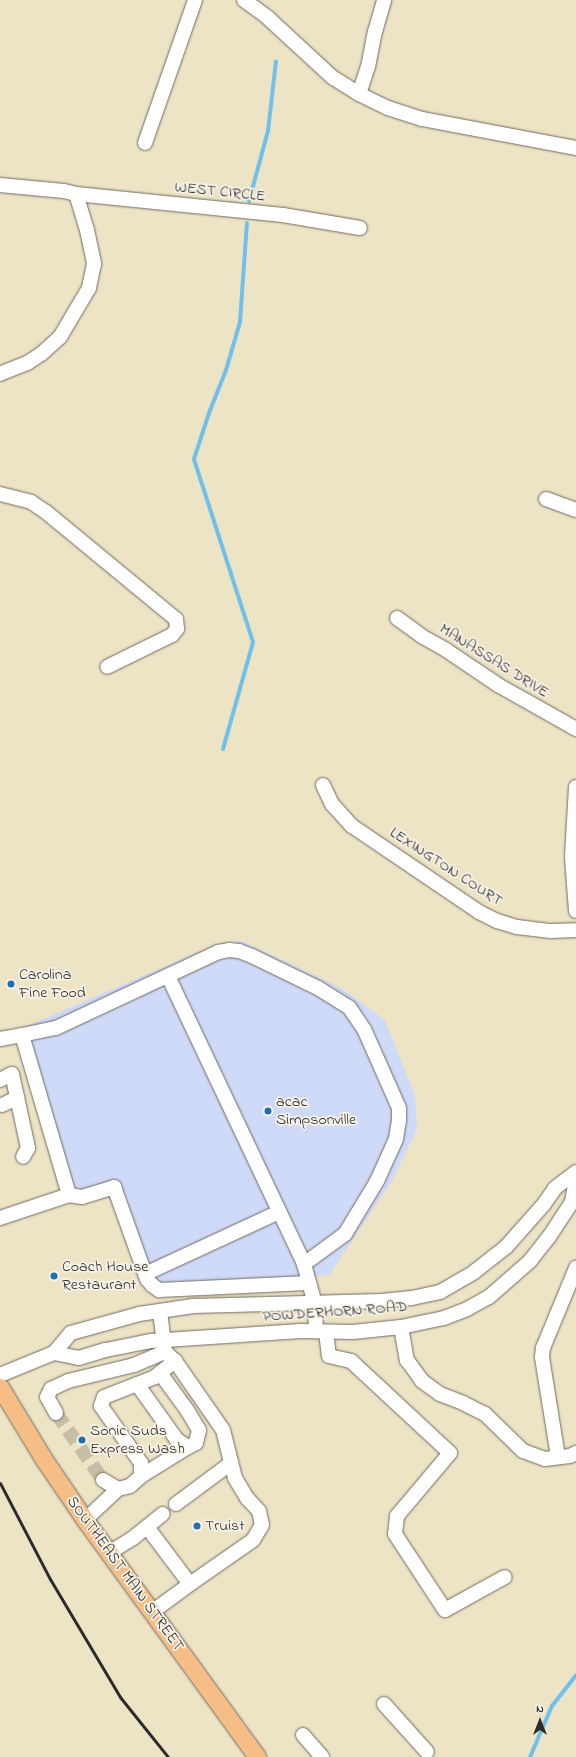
<!DOCTYPE html>
<style>
body{margin:0}
#map{position:relative;width:576px;height:1757px;overflow:hidden;background:#ede3c5;font-family:"Indie Flower",sans-serif}
div>[style]{position:absolute}
.built>*{inset:0;background:#cfdaf9}
.stream>*{height:4px;margin:-2px;padding:0 2px;transform-origin:2px;border-radius:2px;background:#71c0ec}
.minor-tunnel>*{height:14px;margin-top:-7px;transform-origin:0;background:repeating-linear-gradient(90deg,#c6bea6 0 14px,transparent 0 21px)}
.roads{filter:drop-shadow(0 0 1px #6f6b61) drop-shadow(0 0 1px #6f6b61)}
.minor>*{height:14px;margin:-7px;padding:0 7px;transform-origin:7px;border-radius:7px;background:#fff}
.major>*{height:17px;margin:-8.5px;padding:0 8.5px;transform-origin:8.5px;border-radius:8.5px;background:#f6be87}
.rail>*{height:3px;margin:-1.5px;padding:0 1.5px;transform-origin:1.5px;border-radius:1.5px;background:#2b2b2b}
.dots>*{width:11px;height:11px;translate:-50% -50%;box-sizing:border-box;border:2px solid #f7f3e8;border-radius:50%}
span{translate:-50% -50%;white-space:nowrap;text-align:center;line-height:1.15;-webkit-text-stroke:3.5px #f7f3e8;paint-order:stroke}
.street-label{font-size:16px;color:#2b2b2b}
.poi-label{font-size:16px;color:#2b2b2b}
.left{translate:0 -50%;text-align:left}
.north{position:absolute;left:520px;top:1701px;width:40px;height:40px;-webkit-text-stroke:3px #f7f3e8;paint-order:stroke;rotate:0deg;font-size:11px;font-weight:700;line-height:16px;text-align:center;color:#2b2b2b}
.north::after{content:'';display:block;margin:auto;width:14px;height:18px;background:#2b2b2b;clip-path:polygon(50% 0,100% 100%,50% 72%,0 100%)}
</style>
<div id="map">
<div class="built">
<i style="clip-path:polygon(241px 941px,341px 988px,385px 1020px,415px 1096px,417px 1129px,392px 1181px,329px 1275px,163px 1290px,109px 1198px,68px 1187px,13px 1032px,210px 947px)"></i>
</div>
<div class="stream">
<i style="left:249px;top:201px;width:73px;rotate:-74.8deg"></i>
<i style="left:268px;top:131px;width:70px;rotate:-83.5deg"></i>
<i style="left:223px;top:749px;width:111px;rotate:-74.3deg"></i>
<i style="left:253px;top:642px;width:192px;rotate:-107.9deg"></i>
<i style="left:194px;top:459px;width:48px;rotate:-71.9deg"></i>
<i style="left:209px;top:413px;width:46px;rotate:-68.4deg"></i>
<i style="left:226px;top:370px;width:50px;rotate:-73.7deg"></i>
<i style="left:240px;top:322px;width:99px;rotate:-86deg"></i>
<i style="left:530px;top:1757px;width:56px;rotate:-66.7deg"></i>
<i style="left:552px;top:1706px;width:39px;rotate:-52deg"></i>
</div>
<div class="minor-tunnel">
<i style="left:56px;top:1413px;width:82px;rotate:55deg"></i>
</div>
<div class="roads">
<div class="minor">
<i style="left:244px;top:0;width:29px;rotate:36deg"></i>
<i style="left:267px;top:17px;width:88px;rotate:42.7deg"></i>
<i style="left:332px;top:77px;width:32px;rotate:32deg"></i>
<i style="left:359px;top:94px;width:32px;rotate:26deg"></i>
<i style="left:388px;top:108px;width:36px;rotate:18deg"></i>
<i style="left:422px;top:119px;width:157px;rotate:10.7deg"></i>
<i style="left:359px;top:94px;width:28px;rotate:-72deg"></i>
<i style="left:368px;top:67px;width:36px;rotate:-79deg"></i>
<i style="left:375px;top:32px;width:33px;rotate:-74deg"></i>
<i style="left:145px;top:143px;width:151px;rotate:-70.7deg"></i>
<i style="left:0;top:185px;width:64px;rotate:5.4deg"></i>
<i style="left:64px;top:191px;width:12px;rotate:14deg"></i>
<i style="left:76px;top:194px;width:38px;rotate:73deg"></i>
<i style="left:87px;top:230px;width:35px;rotate:78deg"></i>
<i style="left:94px;top:264px;width:25px;rotate:102deg"></i>
<i style="left:89px;top:288px;width:57px;rotate:120.6deg"></i>
<i style="left:60px;top:337px;width:25px;rotate:138deg"></i>
<i style="left:41px;top:354px;width:17px;rotate:147deg"></i>
<i style="left:27px;top:363px;width:29px;rotate:158deg"></i>
<i style="left:76px;top:194px;width:208px;rotate:5.8deg"></i>
<i style="left:283px;top:215px;width:78px;rotate:9.6deg"></i>
<i style="left:0;top:494px;width:32px;rotate:14deg"></i>
<i style="left:31px;top:502px;width:18px;rotate:34deg"></i>
<i style="left:46px;top:512px;width:168px;rotate:39.5deg"></i>
<i style="left:176px;top:619px;width:10px;rotate:84deg"></i>
<i style="left:177px;top:629px;width:8px;rotate:130deg"></i>
<i style="left:172px;top:635px;width:72px;rotate:153.8deg"></i>
<i style="left:546px;top:499px;width:32px;rotate:20deg"></i>
<i style="left:397px;top:618px;width:32px;rotate:36deg"></i>
<i style="left:423px;top:637px;width:26px;rotate:29deg"></i>
<i style="left:446px;top:650px;width:63px;rotate:33.9deg"></i>
<i style="left:498px;top:685px;width:90px;rotate:29.4deg"></i>
<i style="left:323px;top:785px;width:21px;rotate:65deg"></i>
<i style="left:332px;top:804px;width:30px;rotate:48deg"></i>
<i style="left:352px;top:826px;width:153px;rotate:34.1deg"></i>
<i style="left:479px;top:912px;width:20px;rotate:27deg"></i>
<i style="left:497px;top:921px;width:21px;rotate:17deg"></i>
<i style="left:517px;top:927px;width:34px;rotate:7deg"></i>
<i style="left:551px;top:931px;width:25px;rotate:-2deg"></i>
<i style="left:576px;top:787px;width:70px;rotate:93.3deg"></i>
<i style="left:572px;top:857px;width:54px;rotate:85.8deg"></i>
<i style="left:168px;top:976px;width:318px;rotate:64.7deg"></i>
<i style="left:22px;top:1035px;width:35px;rotate:-12deg"></i>
<i style="left:56px;top:1028px;width:179px;rotate:-25.1deg"></i>
<i style="left:218px;top:952px;width:11px;rotate:-10deg"></i>
<i style="left:229px;top:950px;width:10px;rotate:6deg"></i>
<i style="left:239px;top:951px;width:14px;rotate:21deg"></i>
<i style="left:252px;top:956px;width:73px;rotate:25.9deg"></i>
<i style="left:318px;top:988px;width:36px;rotate:32deg"></i>
<i style="left:349px;top:1007px;width:27px;rotate:56deg"></i>
<i style="left:364px;top:1029px;width:86px;rotate:66.1deg"></i>
<i style="left:399px;top:1108px;width:12px;rotate:90deg"></i>
<i style="left:399px;top:1120px;width:19px;rotate:99deg"></i>
<i style="left:396px;top:1139px;width:46px;rotate:114.3deg"></i>
<i style="left:377px;top:1181px;width:62px;rotate:121.1deg"></i>
<i style="left:345px;top:1234px;width:51px;rotate:143.8deg"></i>
<i style="left:304px;top:1264px;width:41px;rotate:74.6deg"></i>
<i style="left:315px;top:1304px;width:27px;rotate:88deg"></i>
<i style="left:0;top:1039px;width:22px;rotate:-10deg"></i>
<i style="left:22px;top:1035px;width:167px;rotate:73.6deg"></i>
<i style="left:69px;top:1195px;width:73px;rotate:161.6deg"></i>
<i style="left:0;top:1080px;width:13px;rotate:-27deg"></i>
<i style="left:12px;top:1074px;width:76px;rotate:77.8deg"></i>
<i style="left:28px;top:1148px;width:10px;rotate:119deg"></i>
<i style="left:2px;top:1105px;width:17px;rotate:-25deg"></i>
<i style="left:69px;top:1195px;width:13px;rotate:9deg"></i>
<i style="left:82px;top:1197px;width:34px;rotate:-17deg"></i>
<i style="left:114px;top:1187px;width:98px;rotate:70.3deg"></i>
<i style="left:147px;top:1279px;width:8px;rotate:50deg"></i>
<i style="left:152px;top:1285px;width:9px;rotate:36deg"></i>
<i style="left:159px;top:1290px;width:149px;rotate:-2.7deg"></i>
<i style="left:145px;top:1274px;width:148px;rotate:-24.8deg"></i>
<i style="left:401px;top:1327px;width:34px;rotate:80deg"></i>
<i style="left:407px;top:1360px;width:26px;rotate:54deg"></i>
<i style="left:422px;top:1381px;width:22px;rotate:36deg"></i>
<i style="left:440px;top:1394px;width:25px;rotate:21deg"></i>
<i style="left:463px;top:1403px;width:25px;rotate:27deg"></i>
<i style="left:485px;top:1414px;width:53px;rotate:44.2deg"></i>
<i style="left:523px;top:1451px;width:23px;rotate:20deg"></i>
<i style="left:545px;top:1459px;width:25px;rotate:-7deg"></i>
<i style="left:570px;top:1456px;width:7px;rotate:-27deg"></i>
<i style="left:326px;top:1332px;width:24px;rotate:83deg"></i>
<i style="left:329px;top:1356px;width:23px;rotate:13deg"></i>
<i style="left:351px;top:1361px;width:135px;rotate:42.9deg"></i>
<i style="left:450px;top:1453px;width:82px;rotate:130.1deg"></i>
<i style="left:397px;top:1516px;width:18px;rotate:96deg"></i>
<i style="left:395px;top:1534px;width:91px;rotate:56.7deg"></i>
<i style="left:445px;top:1610px;width:68px;rotate:-28.8deg"></i>
<i style="left:54px;top:1353px;width:25px;rotate:11deg"></i>
<i style="left:79px;top:1358px;width:28px;rotate:-17deg"></i>
<i style="left:106px;top:1350px;width:46px;rotate:-11.3deg"></i>
<i style="left:151px;top:1341px;width:150px;rotate:-3.8deg"></i>
<i style="left:301px;top:1331px;width:52px;rotate:1.1deg"></i>
<i style="left:353px;top:1332px;width:48px;rotate:-5.9deg"></i>
<i style="left:401px;top:1327px;width:44px;rotate:-11.8deg"></i>
<i style="left:444px;top:1318px;width:25px;rotate:-21deg"></i>
<i style="left:467px;top:1309px;width:25px;rotate:-29deg"></i>
<i style="left:489px;top:1297px;width:55px;rotate:-41.3deg"></i>
<i style="left:530px;top:1261px;width:31px;rotate:-52deg"></i>
<i style="left:549px;top:1237px;width:42px;rotate:-56.7deg"></i>
<i style="left:572px;top:1202px;width:22px;rotate:-80deg"></i>
<i style="left:0;top:1375px;width:58px;rotate:-22.2deg"></i>
<i style="left:54px;top:1353px;width:26px;rotate:-50deg"></i>
<i style="left:71px;top:1333px;width:71px;rotate:-15.6deg"></i>
<i style="left:139px;top:1314px;width:55px;rotate:-8.4deg"></i>
<i style="left:193px;top:1306px;width:189px;rotate:-1.5deg"></i>
<i style="left:382px;top:1301px;width:30px;rotate:-6deg"></i>
<i style="left:412px;top:1298px;width:29px;rotate:-12deg"></i>
<i style="left:440px;top:1292px;width:39px;rotate:-30deg"></i>
<i style="left:474px;top:1272px;width:41px;rotate:-38deg"></i>
<i style="left:506px;top:1247px;width:57px;rotate:-48.5deg"></i>
<i style="left:544px;top:1204px;width:19px;rotate:-55deg"></i>
<i style="left:555px;top:1188px;width:26px;rotate:-37deg"></i>
<i style="left:137px;top:1384px;width:69px;rotate:54.5deg"></i>
<i style="left:177px;top:1440px;width:13px;rotate:32deg"></i>
<i style="left:188px;top:1447px;width:9px;rotate:-27deg"></i>
<i style="left:196px;top:1443px;width:13px;rotate:-77deg"></i>
<i style="left:199px;top:1430px;width:23px;rotate:-121deg"></i>
<i style="left:187px;top:1410px;width:46px;rotate:-126.1deg"></i>
<i style="left:56px;top:1413px;width:18px;rotate:-119deg"></i>
<i style="left:47px;top:1397px;width:9px;rotate:-63deg"></i>
<i style="left:51px;top:1389px;width:19px;rotate:-25deg"></i>
<i style="left:68px;top:1381px;width:68px;rotate:-13.6deg"></i>
<i style="left:134px;top:1365px;width:34px;rotate:-23deg"></i>
<i style="left:558px;top:1457px;width:101px;rotate:-99.1deg"></i>
<i style="left:542px;top:1357px;width:9px;rotate:-84deg"></i>
<i style="left:543px;top:1348px;width:87px;rotate:-67.6deg"></i>
<i style="left:141px;top:1476px;width:55px;rotate:-31.7deg"></i>
<i style="left:103px;top:1480px;width:17px;rotate:31deg"></i>
<i style="left:118px;top:1489px;width:12px;rotate:-14deg"></i>
<i style="left:130px;top:1486px;width:15px;rotate:-42deg"></i>
<i style="left:141px;top:1476px;width:13px;rotate:-90deg"></i>
<i style="left:141px;top:1463px;width:70px;rotate:-125.1deg"></i>
<i style="left:101px;top:1406px;width:9px;rotate:-72deg"></i>
<i style="left:104px;top:1397px;width:55px;rotate:-21.4deg"></i>
<i style="left:155px;top:1377px;width:26px;rotate:-39deg"></i>
<i style="left:176px;top:1504px;width:69px;rotate:-36.7deg"></i>
<i style="left:85px;top:1520px;width:45px;rotate:-43.2deg"></i>
<i style="left:147px;top:1527px;width:71px;rotate:53deg"></i>
<i style="left:109px;top:1553px;width:28px;rotate:-32deg"></i>
<i style="left:133px;top:1538px;width:38px;rotate:-39deg"></i>
<i style="left:152px;top:1612px;width:47px;rotate:-36.4deg"></i>
<i style="left:190px;top:1584px;width:77px;rotate:-34.9deg"></i>
<i style="left:253px;top:1540px;width:17px;rotate:-59deg"></i>
<i style="left:262px;top:1525px;width:14px;rotate:-102deg"></i>
<i style="left:259px;top:1511px;width:18px;rotate:-133deg"></i>
<i style="left:247px;top:1498px;width:23px;rotate:-121deg"></i>
<i style="left:235px;top:1478px;width:49px;rotate:-104deg"></i>
<i style="left:223px;top:1430px;width:84px;rotate:-124.8deg"></i>
<i style="left:175px;top:1361px;width:13px;rotate:-138deg"></i>
<i style="left:165px;top:1352px;width:41px;rotate:-97deg"></i>
<i style="left:384px;top:1704px;width:64px;rotate:48.1deg"></i>
<i style="left:303px;top:1735px;width:29px;rotate:49deg"></i>
</div>
<div class="major">
<i style="left:0;top:1387px;width:83px;rotate:58.8deg"></i>
<i style="left:43px;top:1458px;width:75px;rotate:55.9deg"></i>
<i style="left:85px;top:1520px;width:293px;rotate:54deg"></i>
</div>
</div>
<div class="rail">
<i style="left:0;top:1483px;width:108px;rotate:62.5deg"></i>
<i style="left:50px;top:1579px;width:137px;rotate:59.3deg"></i>
<i style="left:120px;top:1697px;width:77px;rotate:51.3deg"></i>
</div>
<div class="dots">
<i style="left:11px;top:984px;background:#1f6fb2"></i>
<i style="left:268px;top:1111px;background:#1f6fb2"></i>
<i style="left:54px;top:1276px;background:#1f6fb2"></i>
<i style="left:82px;top:1440px;background:#1f6fb2"></i>
<i style="left:197px;top:1526px;background:#1f6fb2"></i>
</div>
<div class="street-label">
<span style="left:220px;top:192px;rotate:6deg">WEST CIRCLE</span>
<span style="left:494px;top:661px;rotate:32deg">MANASSAS DRIVE</span>
<span style="left:446px;top:867px;rotate:33deg">LEXINGTON COURT</span>
<span style="left:335px;top:1312px;rotate:-4deg">POWDERHORN ROAD</span>
<span style="left:125px;top:1574px;rotate:54deg">SOUTHEAST MAIN STREET</span>
</div>
<div class="poi-label">
<span class="left" style="left:19px;top:984px">Carolina<br>Fine Food</span>
<span class="left" style="left:276px;top:1111px">acac<br>Simpsonville</span>
<span class="left" style="left:62px;top:1276px">Coach House<br>Restaurant</span>
<span class="left" style="left:90px;top:1440px">Sonic Suds<br>Express Wash</span>
<span class="left" style="left:205px;top:1526px">Truist</span>
</div>
<div class="north">N</div>
</div>
